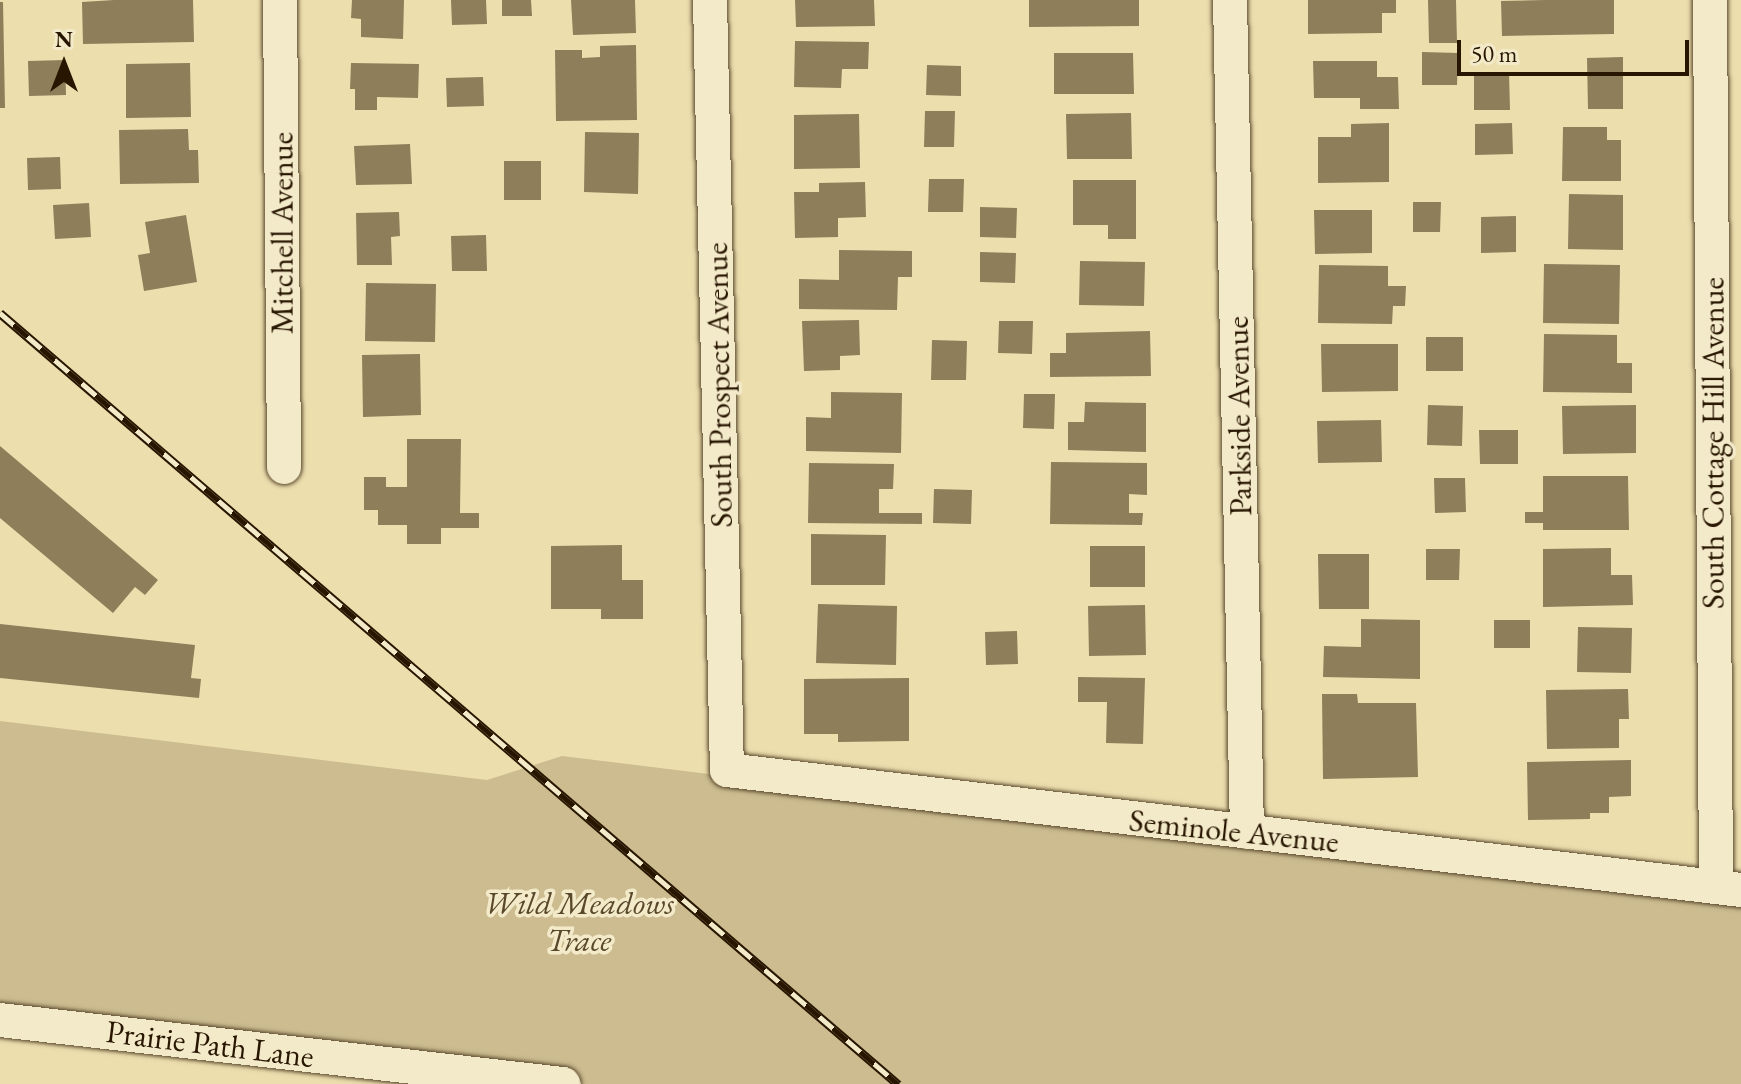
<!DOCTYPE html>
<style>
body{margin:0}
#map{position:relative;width:1741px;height:1084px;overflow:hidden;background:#eddeae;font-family:"EB Garamond",serif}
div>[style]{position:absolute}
.green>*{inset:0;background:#ccbc90}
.building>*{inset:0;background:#8e7e5a}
.roads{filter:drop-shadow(0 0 2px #59482c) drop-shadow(0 0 2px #59482c)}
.street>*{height:34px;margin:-17px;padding:0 17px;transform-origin:17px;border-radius:17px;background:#f3eaca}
.rail>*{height:9px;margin-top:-4.5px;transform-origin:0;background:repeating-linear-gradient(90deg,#f3eaca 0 18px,#281600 0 36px);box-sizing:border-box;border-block:2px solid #281600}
span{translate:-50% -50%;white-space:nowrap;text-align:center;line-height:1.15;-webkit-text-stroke:7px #f3eaca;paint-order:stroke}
.street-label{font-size:32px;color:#281600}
.park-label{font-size:32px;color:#59482b;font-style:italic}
.north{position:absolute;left:24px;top:24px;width:80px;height:80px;-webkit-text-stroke:6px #f3eaca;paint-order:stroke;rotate:0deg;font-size:22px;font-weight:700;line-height:32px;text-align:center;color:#281600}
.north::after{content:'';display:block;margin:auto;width:28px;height:36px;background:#281600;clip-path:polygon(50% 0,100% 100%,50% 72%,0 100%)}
.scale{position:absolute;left:1457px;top:40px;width:232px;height:36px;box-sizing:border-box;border:4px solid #281600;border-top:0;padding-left:10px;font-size:24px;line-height:28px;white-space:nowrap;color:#281600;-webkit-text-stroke:6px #f3eaca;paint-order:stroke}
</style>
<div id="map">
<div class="green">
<i style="clip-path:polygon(0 721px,487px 780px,562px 756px,1741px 900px,1741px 1084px,481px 1084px,0 1033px)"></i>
</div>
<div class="building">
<i style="clip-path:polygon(114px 0,193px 0,194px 42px,83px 44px,82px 2px)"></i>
<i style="clip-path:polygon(352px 0,404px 0,403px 39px,361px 37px,361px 19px,351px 18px)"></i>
<i style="clip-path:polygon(451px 0,486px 0,487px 24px,452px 25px)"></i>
<i style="clip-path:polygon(502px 0,531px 0,532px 16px,502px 16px)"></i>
<i style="clip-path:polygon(571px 0,635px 0,636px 33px,573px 35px)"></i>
<i style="clip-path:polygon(795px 0,874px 0,875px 26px,796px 27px)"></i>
<i style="clip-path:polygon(1029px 0,1139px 0,1139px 26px,1029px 27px)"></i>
<i style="clip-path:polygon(1308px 0,1396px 0,1396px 13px,1382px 13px,1382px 33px,1308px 34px)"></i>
<i style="clip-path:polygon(1428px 0,1456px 0,1457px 43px,1429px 43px)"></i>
<i style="clip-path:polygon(1545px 0,1614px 0,1614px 34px,1502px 36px,1501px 1px)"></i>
<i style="clip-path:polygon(0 2px,3px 2px,5px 108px,0 108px)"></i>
<i style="clip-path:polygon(795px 41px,869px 42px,868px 69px,842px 69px,841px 88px,794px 87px)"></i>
<i style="clip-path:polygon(636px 45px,637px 120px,556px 121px,555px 50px,582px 50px,582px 58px,600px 57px,600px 46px)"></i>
<i style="clip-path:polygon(1422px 52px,1458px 53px,1457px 85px,1422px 85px)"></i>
<i style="clip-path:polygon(1054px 53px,1133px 53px,1134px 94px,1054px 94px)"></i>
<i style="clip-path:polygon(1623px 57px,1623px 109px,1588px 109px,1587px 58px)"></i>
<i style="clip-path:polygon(65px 60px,66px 95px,29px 96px,28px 61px)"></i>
<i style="clip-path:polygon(1313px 61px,1377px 61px,1377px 77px,1398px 77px,1399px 109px,1360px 109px,1360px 98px,1314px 98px)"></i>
<i style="clip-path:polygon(190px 63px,191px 117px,126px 118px,126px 64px)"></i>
<i style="clip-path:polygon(351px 63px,419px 64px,418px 98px,377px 97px,377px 110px,355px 110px,355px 89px,350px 89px)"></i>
<i style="clip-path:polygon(927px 65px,961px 66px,961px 96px,926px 95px)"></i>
<i style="clip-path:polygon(1474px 72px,1509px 72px,1510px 110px,1474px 110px)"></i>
<i style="clip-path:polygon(483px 77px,484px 106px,447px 107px,446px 78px)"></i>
<i style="clip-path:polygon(925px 111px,955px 111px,954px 147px,924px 147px)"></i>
<i style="clip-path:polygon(1131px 113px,1132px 159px,1067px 159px,1066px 114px)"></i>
<i style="clip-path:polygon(859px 114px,860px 168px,794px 169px,794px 115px)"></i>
<i style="clip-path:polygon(1389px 123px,1389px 182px,1318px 183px,1318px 137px,1351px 137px,1351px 124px)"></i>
<i style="clip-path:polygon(1512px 123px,1513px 154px,1475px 155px,1475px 124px)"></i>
<i style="clip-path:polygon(1563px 127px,1607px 127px,1607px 140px,1621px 140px,1621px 181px,1562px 181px)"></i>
<i style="clip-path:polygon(188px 129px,189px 150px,198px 150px,199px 183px,120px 184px,119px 130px)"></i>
<i style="clip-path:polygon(585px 132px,639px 133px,638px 194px,584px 192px)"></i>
<i style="clip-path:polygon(410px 144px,412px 184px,356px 185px,354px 146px)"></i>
<i style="clip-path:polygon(60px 157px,61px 189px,28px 190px,27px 158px)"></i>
<i style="clip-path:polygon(504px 161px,541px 161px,541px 200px,504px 200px)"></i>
<i style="clip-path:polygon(929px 179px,964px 179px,963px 212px,928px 212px)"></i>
<i style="clip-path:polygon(1073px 180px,1136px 180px,1136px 239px,1108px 239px,1108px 225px,1073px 225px)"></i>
<i style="clip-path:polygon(865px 182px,866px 217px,838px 218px,838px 237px,795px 238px,794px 192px,819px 192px,819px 183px)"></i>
<i style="clip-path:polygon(1569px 194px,1623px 195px,1623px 250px,1568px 249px)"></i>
<i style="clip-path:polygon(1413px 202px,1441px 202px,1440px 232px,1413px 232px)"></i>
<i style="clip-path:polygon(89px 203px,91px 237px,55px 239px,53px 205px)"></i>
<i style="clip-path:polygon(980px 207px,1017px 208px,1016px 238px,980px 237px)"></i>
<i style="clip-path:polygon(1314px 210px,1372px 210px,1372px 253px,1315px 254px)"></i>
<i style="clip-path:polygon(399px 212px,400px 236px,391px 237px,392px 265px,357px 265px,356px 213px)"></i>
<i style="clip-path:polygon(186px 215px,197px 282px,144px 291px,138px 255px,150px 253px,145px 222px)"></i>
<i style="clip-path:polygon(1516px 216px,1516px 252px,1481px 253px,1481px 217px)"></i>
<i style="clip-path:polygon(486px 235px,487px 271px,452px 271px,451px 236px)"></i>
<i style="clip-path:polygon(839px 250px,912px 251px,912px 277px,898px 277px,897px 310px,799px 309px,799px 279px,839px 280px)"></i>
<i style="clip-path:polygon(980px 252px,1016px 253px,1015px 283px,980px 282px)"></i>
<i style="clip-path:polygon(1080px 261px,1145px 262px,1144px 306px,1079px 305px)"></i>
<i style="clip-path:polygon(1544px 264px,1620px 265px,1619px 324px,1543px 323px)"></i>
<i style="clip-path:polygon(1319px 265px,1388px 266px,1388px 286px,1406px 286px,1405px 306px,1393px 306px,1392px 324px,1318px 323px)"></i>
<i style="clip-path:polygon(366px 283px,436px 284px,435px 342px,365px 341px)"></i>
<i style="clip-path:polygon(859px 320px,860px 355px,840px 356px,840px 370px,804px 371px,802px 321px)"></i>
<i style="clip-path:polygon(999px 321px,1033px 321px,1032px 354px,998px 353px)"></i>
<i style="clip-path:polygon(1150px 331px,1151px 376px,1050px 377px,1050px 353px,1066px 353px,1066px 333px)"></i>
<i style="clip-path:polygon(1544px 334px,1617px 335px,1617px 363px,1632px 363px,1632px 393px,1543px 392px)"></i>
<i style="clip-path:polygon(1426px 337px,1463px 337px,1463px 371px,1426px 371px)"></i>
<i style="clip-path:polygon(932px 340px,967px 341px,966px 380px,931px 380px)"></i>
<i style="clip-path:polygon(1321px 344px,1398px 344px,1398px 391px,1322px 392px)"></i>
<i style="clip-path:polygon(420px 354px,421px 415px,363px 417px,362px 355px)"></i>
<i style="clip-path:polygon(831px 392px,902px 393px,901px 453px,806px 451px,806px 417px,831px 418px)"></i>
<i style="clip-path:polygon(1024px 394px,1055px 394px,1054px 429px,1023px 428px)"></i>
<i style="clip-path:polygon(1085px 402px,1146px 403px,1146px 452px,1068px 450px,1068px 422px,1084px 422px)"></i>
<i style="clip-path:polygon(1428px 405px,1463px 406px,1462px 446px,1427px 445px)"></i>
<i style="clip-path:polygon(1636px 405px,1636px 453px,1563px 454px,1562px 406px)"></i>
<i style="clip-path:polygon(1381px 420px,1382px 462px,1318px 463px,1317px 421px)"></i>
<i style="clip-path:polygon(1479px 430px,1518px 430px,1518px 464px,1480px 464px)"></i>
<i style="clip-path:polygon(407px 439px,461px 439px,460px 513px,479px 513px,479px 528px,441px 528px,441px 544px,407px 544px,407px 525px,378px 525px,378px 510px,364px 510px,364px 477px,386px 477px,386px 487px,407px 487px)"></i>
<i style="clip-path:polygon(0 446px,158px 580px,145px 595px,135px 587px,113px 613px,0 518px)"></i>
<i style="clip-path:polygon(1051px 462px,1147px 463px,1147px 495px,1129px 494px,1129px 513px,1143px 513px,1142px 525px,1050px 524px)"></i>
<i style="clip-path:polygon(809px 463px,894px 464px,893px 489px,879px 489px,879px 513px,922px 513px,922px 524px,808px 523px)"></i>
<i style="clip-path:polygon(1543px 476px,1628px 476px,1629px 530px,1543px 530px,1543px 523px,1525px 523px,1525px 512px,1543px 512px)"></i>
<i style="clip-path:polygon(1434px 478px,1465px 478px,1466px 512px,1435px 513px)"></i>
<i style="clip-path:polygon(934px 489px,972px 490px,971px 524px,933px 523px)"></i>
<i style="clip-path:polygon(811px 534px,886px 535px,885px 585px,811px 585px)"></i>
<i style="clip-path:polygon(622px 545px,622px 580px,643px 580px,643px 619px,601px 619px,601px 609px,551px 609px,551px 546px)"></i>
<i style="clip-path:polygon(1090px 546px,1145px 546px,1145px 587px,1090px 587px)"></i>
<i style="clip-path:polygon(1611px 548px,1611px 575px,1632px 575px,1633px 605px,1543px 607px,1543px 549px)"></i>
<i style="clip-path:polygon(1426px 549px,1460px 549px,1459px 580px,1426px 580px)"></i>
<i style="clip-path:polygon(1318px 554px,1369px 554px,1369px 609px,1319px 609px)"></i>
<i style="clip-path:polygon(818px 604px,897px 606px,896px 665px,816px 663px)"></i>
<i style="clip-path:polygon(1145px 605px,1146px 655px,1089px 656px,1088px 606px)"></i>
<i style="clip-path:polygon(1361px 619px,1420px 620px,1420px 679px,1323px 677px,1324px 646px,1361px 647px)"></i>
<i style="clip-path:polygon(1494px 620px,1530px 620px,1530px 648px,1494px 648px)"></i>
<i style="clip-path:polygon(0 624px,195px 645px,191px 678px,201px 679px,199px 698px,0 678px)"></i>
<i style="clip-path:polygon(1578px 627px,1632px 628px,1631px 673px,1577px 672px)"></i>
<i style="clip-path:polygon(1017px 631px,1018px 664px,986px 665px,985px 632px)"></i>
<i style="clip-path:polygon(1078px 677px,1145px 678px,1143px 744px,1106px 743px,1107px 702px,1078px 702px)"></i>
<i style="clip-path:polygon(909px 678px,909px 741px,838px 742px,838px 734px,804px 734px,804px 679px)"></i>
<i style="clip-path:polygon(1628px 689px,1629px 719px,1619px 719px,1619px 748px,1547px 749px,1546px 690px)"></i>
<i style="clip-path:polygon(1322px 694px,1357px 694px,1358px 703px,1416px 703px,1418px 777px,1323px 779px)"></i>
<i style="clip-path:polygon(1631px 760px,1631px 796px,1609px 797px,1609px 813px,1590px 813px,1590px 819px,1528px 820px,1527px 762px)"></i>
</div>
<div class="roads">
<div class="street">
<i style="left:280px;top:0;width:467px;rotate:89.5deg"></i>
<i style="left:710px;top:0;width:770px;rotate:88.74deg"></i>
<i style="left:727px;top:770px;width:1021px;rotate:6.75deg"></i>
<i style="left:1230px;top:0;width:832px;rotate:88.83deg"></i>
<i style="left:1710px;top:0;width:887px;rotate:89.61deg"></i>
<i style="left:0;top:1020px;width:567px;rotate:6.49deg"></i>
</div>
</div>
<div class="rail">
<i style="left:0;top:313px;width:1184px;rotate:40.65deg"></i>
</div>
<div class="street-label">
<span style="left:282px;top:233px;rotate:-90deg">Mitchell Avenue</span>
<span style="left:719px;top:385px;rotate:-91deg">South Prospect Avenue</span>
<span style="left:1239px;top:416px;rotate:-91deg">Parkside Avenue</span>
<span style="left:1713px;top:443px;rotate:-90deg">South Cottage Hill Avenue</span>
<span style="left:1234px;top:831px;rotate:6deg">Seminole Avenue</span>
<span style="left:210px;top:1044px;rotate:7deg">Prairie Path Lane</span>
</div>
<div class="park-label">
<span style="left:579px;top:922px">Wild Meadows<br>Trace</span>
</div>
<div class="north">N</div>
<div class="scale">50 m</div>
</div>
